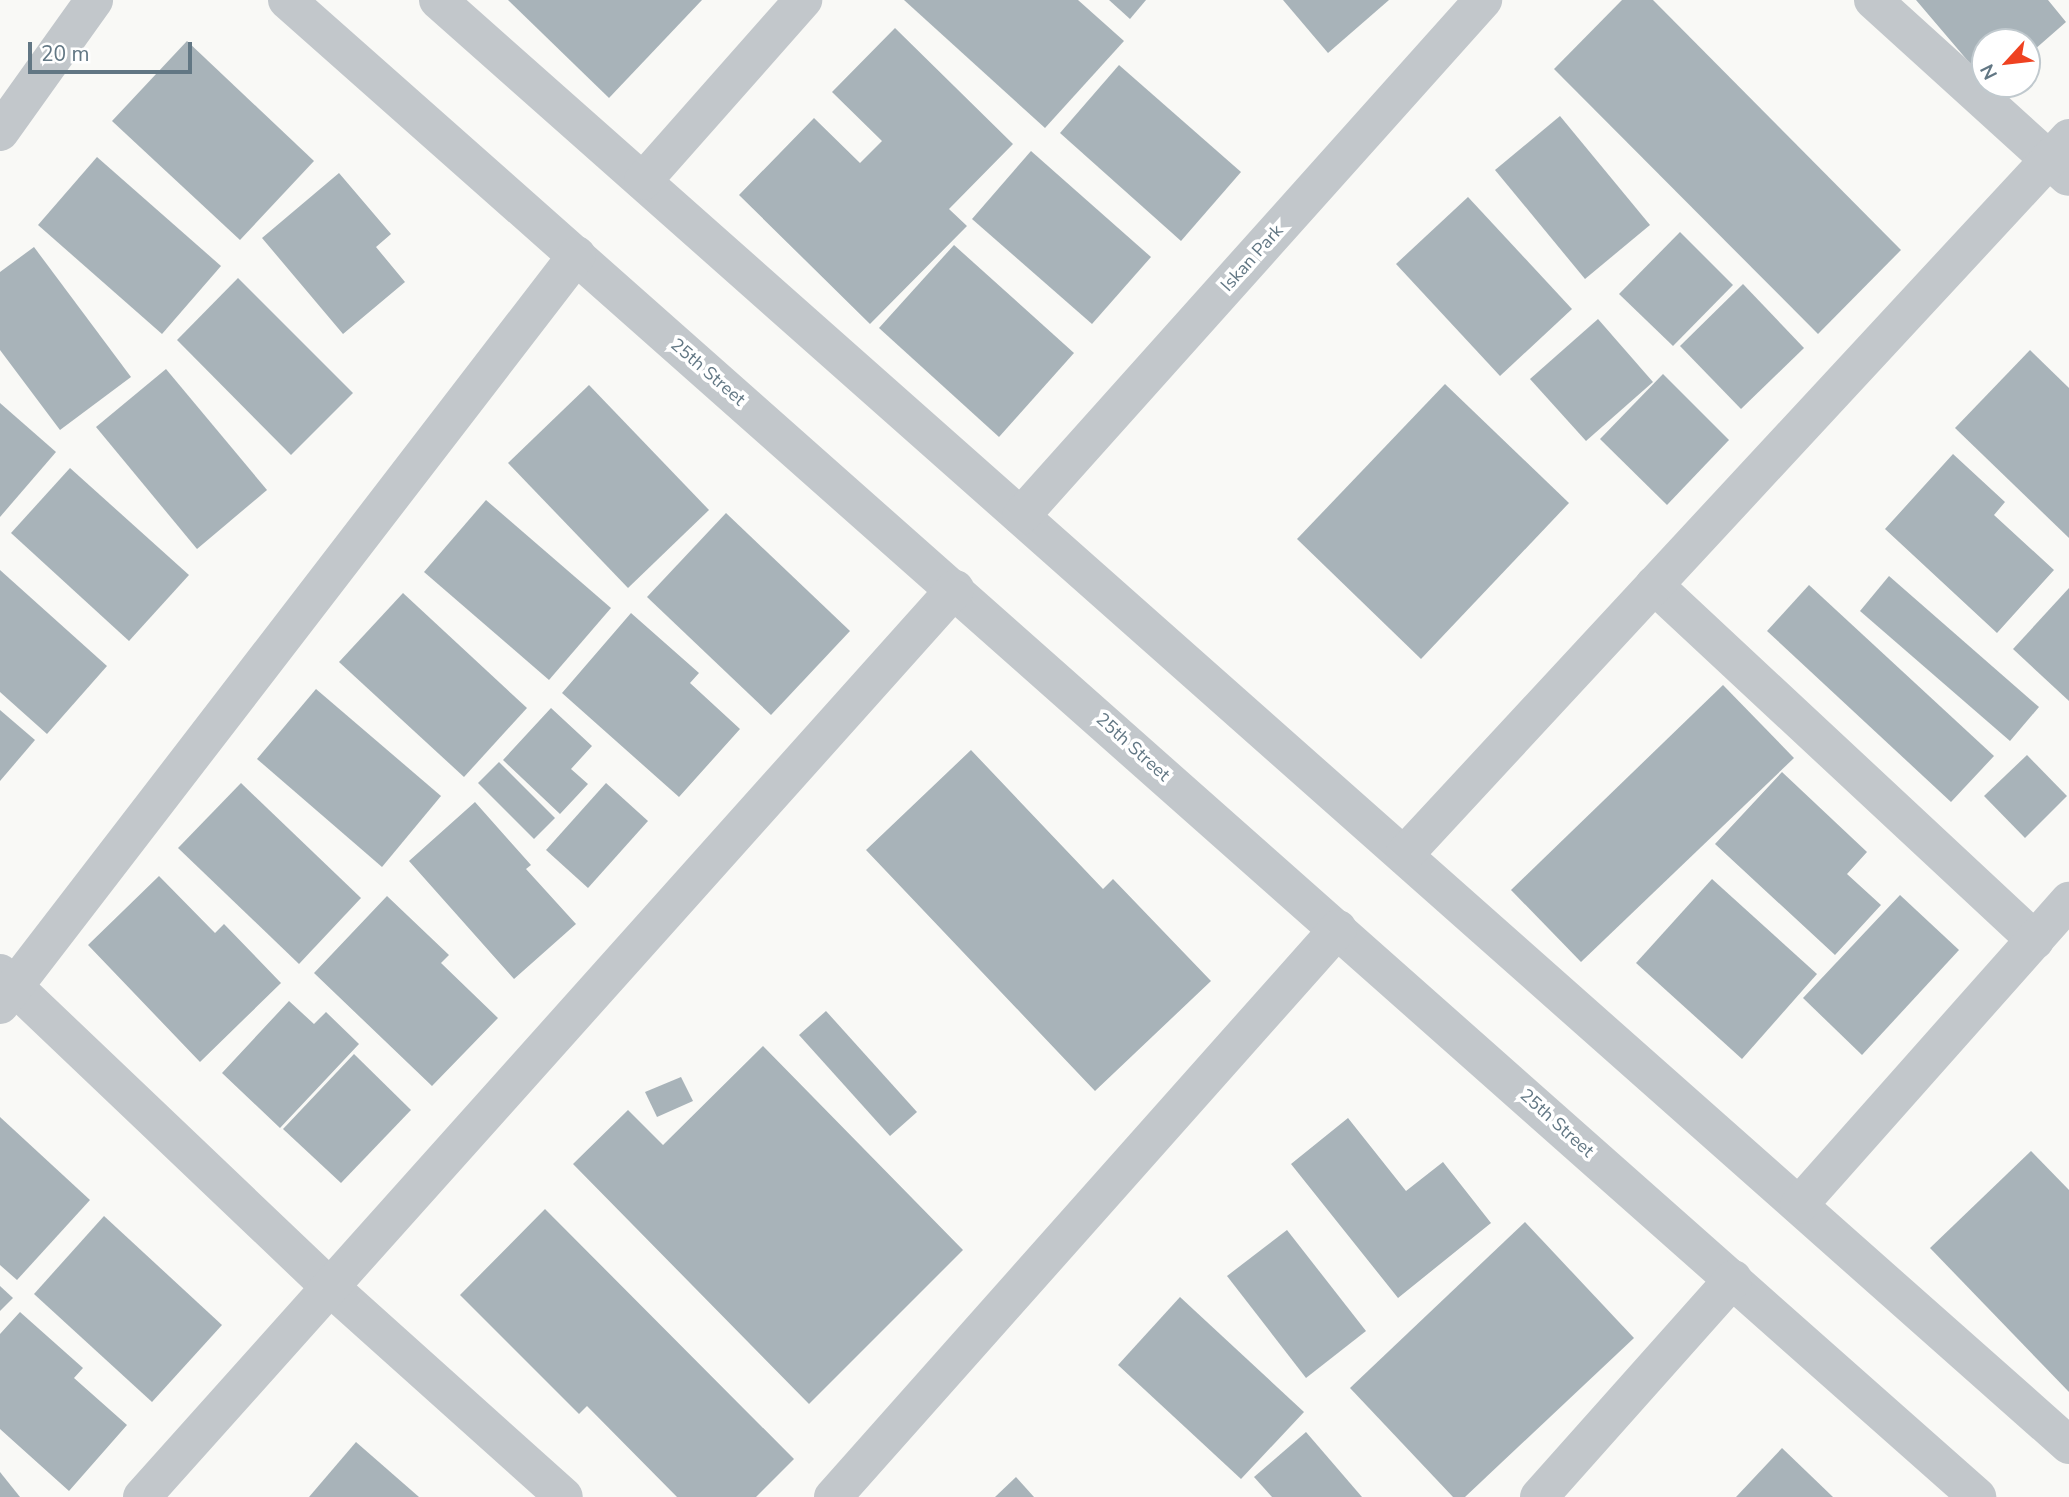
<!DOCTYPE html>
<style>
body{margin:0}
#map{position:relative;width:2069px;height:1497px;overflow:hidden;background:#f9f9f6;font-family:"Nunito Sans",sans-serif}
div>[style]{position:absolute}
.building>*{inset:0;background:#a8b3b9}
.minor>*{height:38px;margin:-19px;padding:0 19px;transform-origin:19px;border-radius:19px;background:#c2c7cb}
span{translate:-50% -50%;white-space:nowrap;text-align:center;line-height:1.15;-webkit-text-stroke:7px #fff;paint-order:stroke}
.street-label{font-size:18px;color:#627784}
.north{position:absolute;left:1971px;top:28px;width:70px;height:70px;box-sizing:border-box;background:#fff;border:2px solid #c0c9ce;border-radius:50%;rotate:243deg;font-size:19px;font-weight:700;line-height:28px;text-align:center;color:#627784}
.north::after{content:'';display:block;margin:auto;width:24px;height:32px;background:#ef4221;clip-path:polygon(50% 0,100% 100%,50% 72%,0 100%)}
.scale{position:absolute;left:28px;top:42px;width:164px;height:32px;box-sizing:border-box;border:4px solid #627784;border-top:0;padding-left:9px;font-size:21px;line-height:24px;white-space:nowrap;color:#627784;-webkit-text-stroke:5px #fff;paint-order:stroke}
</style>
<div id="map">
<div class="building">
<i style="clip-path:polygon(508px 0,702px 0,609px 98px)"></i>
<i style="clip-path:polygon(904px 0,1078px 0,1124px 41px,1045px 128px)"></i>
<i style="clip-path:polygon(1109px 0,1146px 0,1130px 19px)"></i>
<i style="clip-path:polygon(1283px 0,1389px 0,1328px 53px)"></i>
<i style="clip-path:polygon(1622px 0,1653px 0,1901px 250px,1818px 334px,1554px 69px)"></i>
<i style="clip-path:polygon(1916px 0,2048px 0,2066px 22px,2027px 56px,2027px 42px,1985px 42px,1985px 81px)"></i>
<i style="clip-path:polygon(895px 28px,1013px 144px,949px 209px,967px 226px,870px 324px,739px 195px,814px 118px,860px 163px,882px 141px,832px 92px)"></i>
<i style="clip-path:polygon(187px 41px,314px 161px,240px 240px,112px 121px)"></i>
<i style="clip-path:polygon(1119px 65px,1241px 172px,1181px 241px,1060px 133px)"></i>
<i style="clip-path:polygon(1560px 116px,1650px 225px,1585px 279px,1495px 170px)"></i>
<i style="clip-path:polygon(1031px 151px,1151px 257px,1092px 324px,972px 219px)"></i>
<i style="clip-path:polygon(97px 157px,221px 266px,162px 334px,38px 225px)"></i>
<i style="clip-path:polygon(339px 173px,391px 234px,376px 247px,405px 282px,343px 334px,262px 238px)"></i>
<i style="clip-path:polygon(1468px 197px,1572px 309px,1500px 376px,1396px 264px)"></i>
<i style="clip-path:polygon(1680px 232px,1733px 285px,1673px 346px,1619px 294px)"></i>
<i style="clip-path:polygon(954px 245px,1074px 353px,999px 437px,879px 328px)"></i>
<i style="clip-path:polygon(34px 247px,131px 377px,60px 430px,0 350px,0 272px)"></i>
<i style="clip-path:polygon(238px 278px,353px 393px,291px 455px,177px 340px)"></i>
<i style="clip-path:polygon(1743px 284px,1804px 348px,1741px 409px,1680px 346px)"></i>
<i style="clip-path:polygon(1598px 319px,1653px 382px,1586px 441px,1530px 379px)"></i>
<i style="clip-path:polygon(2030px 350px,2069px 388px,2069px 538px,1955px 428px)"></i>
<i style="clip-path:polygon(166px 369px,267px 490px,197px 549px,96px 427px)"></i>
<i style="clip-path:polygon(1663px 374px,1729px 440px,1667px 505px,1600px 439px)"></i>
<i style="clip-path:polygon(1445px 384px,1569px 503px,1421px 659px,1297px 539px)"></i>
<i style="clip-path:polygon(589px 385px,709px 510px,628px 588px,508px 463px)"></i>
<i style="clip-path:polygon(0 403px,56px 452px,0 517px)"></i>
<i style="clip-path:polygon(1953px 454px,2005px 502px,1994px 515px,2054px 570px,1997px 633px,1885px 529px)"></i>
<i style="clip-path:polygon(70px 468px,189px 575px,129px 641px,11px 533px)"></i>
<i style="clip-path:polygon(486px 500px,611px 608px,549px 680px,424px 572px)"></i>
<i style="clip-path:polygon(726px 513px,850px 631px,771px 715px,647px 597px)"></i>
<i style="clip-path:polygon(0 570px,107px 666px,47px 734px,0 692px)"></i>
<i style="clip-path:polygon(1889px 576px,2039px 707px,2010px 741px,1860px 611px)"></i>
<i style="clip-path:polygon(1809px 585px,1994px 756px,1951px 802px,1767px 631px)"></i>
<i style="clip-path:polygon(2069px 588px,2069px 701px,2013px 649px)"></i>
<i style="clip-path:polygon(403px 593px,527px 708px,464px 777px,339px 662px)"></i>
<i style="clip-path:polygon(631px 613px,699px 673px,690px 683px,740px 729px,679px 797px,562px 693px)"></i>
<i style="clip-path:polygon(1723px 685px,1794px 758px,1581px 962px,1511px 890px)"></i>
<i style="clip-path:polygon(316px 689px,441px 796px,382px 867px,257px 759px)"></i>
<i style="clip-path:polygon(551px 708px,592px 746px,571px 769px,588px 784px,560px 814px,503px 760px)"></i>
<i style="clip-path:polygon(0 710px,35px 740px,0 781px)"></i>
<i style="clip-path:polygon(971px 750px,1103px 889px,1113px 879px,1211px 981px,1095px 1091px,866px 850px)"></i>
<i style="clip-path:polygon(2027px 755px,2067px 796px,2025px 838px,1984px 796px)"></i>
<i style="clip-path:polygon(499px 762px,555px 818px,534px 839px,478px 783px)"></i>
<i style="clip-path:polygon(1782px 772px,1867px 852px,1847px 874px,1881px 905px,1835px 955px,1715px 844px)"></i>
<i style="clip-path:polygon(241px 783px,361px 898px,299px 964px,178px 848px)"></i>
<i style="clip-path:polygon(606px 783px,648px 821px,588px 888px,546px 850px)"></i>
<i style="clip-path:polygon(475px 802px,531px 865px,526px 869px,576px 924px,514px 979px,409px 861px)"></i>
<i style="clip-path:polygon(159px 876px,215px 933px,224px 924px,281px 983px,200px 1062px,88px 945px)"></i>
<i style="clip-path:polygon(1712px 879px,1817px 974px,1742px 1059px,1636px 963px)"></i>
<i style="clip-path:polygon(1900px 895px,1959px 950px,1862px 1055px,1803px 998px)"></i>
<i style="clip-path:polygon(387px 896px,449px 955px,441px 963px,498px 1018px,432px 1086px,314px 973px)"></i>
<i style="clip-path:polygon(289px 1001px,314px 1024px,326px 1012px,359px 1044px,280px 1128px,222px 1073px)"></i>
<i style="clip-path:polygon(826px 1011px,917px 1112px,890px 1136px,799px 1035px)"></i>
<i style="clip-path:polygon(763px 1046px,963px 1250px,809px 1404px,573px 1164px,628px 1110px,663px 1145px)"></i>
<i style="clip-path:polygon(354px 1054px,411px 1110px,341px 1183px,283px 1129px)"></i>
<i style="clip-path:polygon(681px 1077px,693px 1101px,657px 1117px,645px 1092px)"></i>
<i style="clip-path:polygon(0 1117px,90px 1200px,17px 1280px,0 1265px)"></i>
<i style="clip-path:polygon(1348px 1118px,1406px 1191px,1443px 1162px,1491px 1223px,1398px 1298px,1291px 1164px)"></i>
<i style="clip-path:polygon(2031px 1151px,2069px 1190px,2069px 1392px,1930px 1248px)"></i>
<i style="clip-path:polygon(545px 1209px,794px 1459px,756px 1497px,677px 1497px,587px 1406px,579px 1414px,460px 1295px)"></i>
<i style="clip-path:polygon(104px 1216px,222px 1325px,152px 1402px,34px 1294px)"></i>
<i style="clip-path:polygon(1525px 1222px,1634px 1338px,1465px 1497px,1453px 1497px,1350px 1388px)"></i>
<i style="clip-path:polygon(1287px 1230px,1366px 1331px,1306px 1378px,1227px 1276px)"></i>
<i style="clip-path:polygon(0 1286px,13px 1298px,0 1311px)"></i>
<i style="clip-path:polygon(1180px 1297px,1304px 1412px,1241px 1479px,1118px 1365px)"></i>
<i style="clip-path:polygon(20px 1312px,83px 1368px,74px 1378px,127px 1425px,69px 1491px,0 1429px,0 1334px)"></i>
<i style="clip-path:polygon(1306px 1432px,1362px 1497px,1272px 1497px,1254px 1477px)"></i>
<i style="clip-path:polygon(356px 1442px,419px 1497px,309px 1497px)"></i>
<i style="clip-path:polygon(1782px 1448px,1833px 1497px,1736px 1497px)"></i>
<i style="clip-path:polygon(0 1472px,20px 1497px,0 1497px)"></i>
<i style="clip-path:polygon(1016px 1477px,1034px 1497px,995px 1497px)"></i>
</div>
<div class="minor">
<i style="left:287px;top:0;width:2258px;rotate:41.53deg"></i>
<i style="left:438px;top:0;width:2179px;rotate:41.54deg"></i>
<i style="left:1873px;top:0;width:263px;rotate:42.2deg"></i>
<i style="left:0;top:132px;width:162px;rotate:-54.5deg"></i>
<i style="left:643px;top:181px;width:242px;rotate:-48.5deg"></i>
<i style="left:1021px;top:516px;width:693px;rotate:-48.16deg"></i>
<i style="left:1654px;top:585px;width:521px;rotate:42.98deg"></i>
<i style="left:1404px;top:855px;width:978px;rotate:-47.15deg"></i>
<i style="left:0;top:973px;width:456px;rotate:43.6deg"></i>
<i style="left:330px;top:1287px;width:314px;rotate:41.9deg"></i>
<i style="left:0;top:1005px;width:946px;rotate:-52.43deg"></i>
<i style="left:1799px;top:1205px;width:407px;rotate:-48.4deg"></i>
<i style="left:142px;top:1497px;width:1219px;rotate:-48.16deg"></i>
<i style="left:833px;top:1497px;width:760px;rotate:-48.36deg"></i>
<i style="left:1539px;top:1497px;width:292px;rotate:-48.3deg"></i>
</div>
<div class="street-label">
<span style="left:1252px;top:258px;rotate:-48deg">Iskan Park</span>
<span style="left:708px;top:372px;rotate:41deg">25th Street</span>
<span style="left:1133px;top:747px;rotate:42deg">25th Street</span>
<span style="left:1557px;top:1123px;rotate:42deg">25th Street</span>
</div>
<div class="north">N</div>
<div class="scale">20 m</div>
</div>
